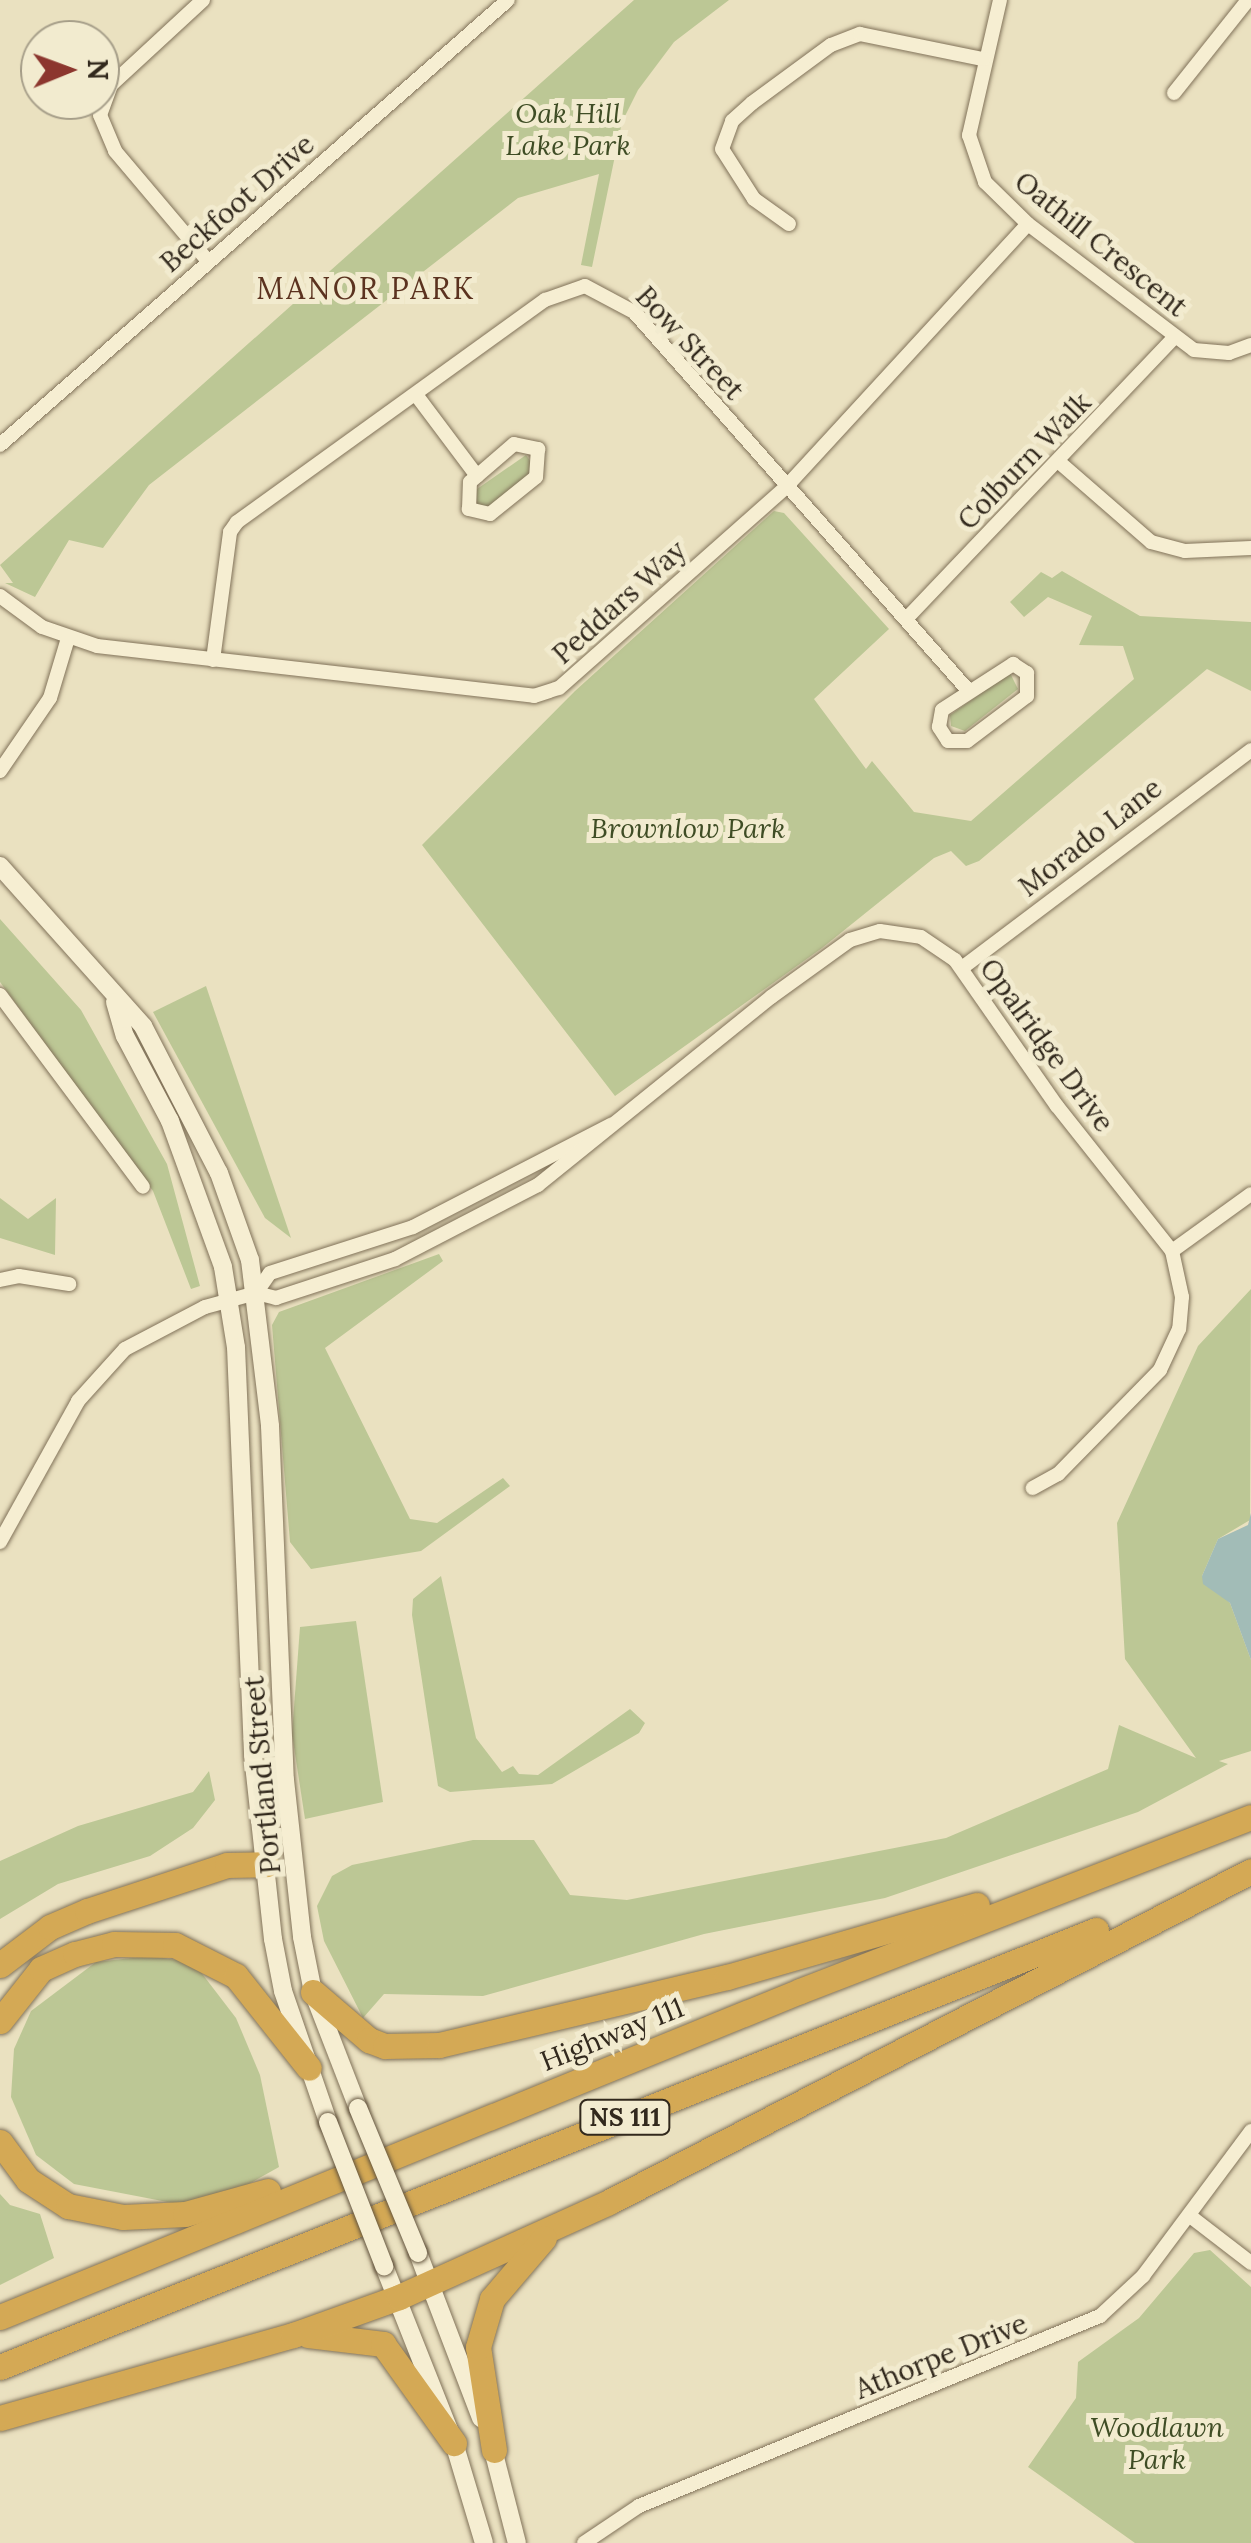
<!DOCTYPE html>
<style>
body{margin:0}
#map{position:relative;width:1251px;height:2543px;overflow:hidden;background:#eae1c0;font-family:Lora,serif}
div>[style]{position:absolute}
.green>*{inset:0;background:#bcc795}
.water>*{inset:0;background:#a2bcb7}
.roads{filter:drop-shadow(0 0 2px #817259) drop-shadow(0 0 2px #817259)}
.street>*{height:14px;margin:-7px;padding:0 7px;transform-origin:7px;border-radius:7px;background:#f6eed2}
.secondary>*{height:18px;margin:-9px;padding:0 9px;transform-origin:9px;border-radius:9px;background:#f6eed2}
.highway>*{height:25px;margin:-12.5px;padding:0 12.5px;transform-origin:12.5px;border-radius:12.5px;background:#d4a955}
.bridges{filter:drop-shadow(0 0 2px #63543d) drop-shadow(0 0 2px #63543d)}
.secondary-bridge>*{height:18px;margin:-9px;padding:0 9px;transform-origin:9px;border-radius:9px;background:#f6eed2}
span{translate:-50% -50%;white-space:nowrap;text-align:center;line-height:1.15;-webkit-text-stroke:10px #f2ebcf;paint-order:stroke}
.shield-label span{padding:2px 8px;background:#f2ebcf;border:2px solid;border-radius:8px;-webkit-text-stroke-width:0}
.shield-label{font-size:25px;color:#32291d;font-weight:700}
.park-label{font-size:28px;color:#3f4d25;font-style:italic}
.street-label{font-size:28px;color:#32291d}
.neighbourhood-label{font-size:30px;color:#5b321f;letter-spacing:2.5px}
.north{position:absolute;left:20px;top:20px;width:100px;height:100px;box-sizing:border-box;background:#f2ebcf;border:2px solid #a59d88;border-radius:50%;rotate:89deg;font-size:28px;font-weight:700;line-height:40px;text-align:center;color:#32291d}
.north::after{content:'';display:block;margin:auto;width:35px;height:45px;background:#8c362e;clip-path:polygon(50% 0,100% 100%,50% 72%,0 100%)}
</style>
<div id="map">
<div class="green">
<i style="clip-path:polygon(634px 0,729px 0,674px 42px,638px 90px,622px 122px,592px 267px,581px 265px,599px 174px,518px 198px,149px 485px,103px 548px,69px 540px,35px 597px,5px 583px,13px 583px,0 565px)"></i>
<i style="clip-path:polygon(526px 455px,533px 465px,527px 477px,485px 510px,477px 508px,477px 489px)"></i>
<i style="clip-path:polygon(774px 511px,784px 513px,889px 629px,814px 699px,866px 769px,872px 761px,914px 812px,971px 821px,1134px 679px,1123px 646px,1079px 645px,1092px 616px,1048px 597px,1024px 617px,1010px 602px,1041px 572px,1052px 578px,1062px 571px,1140px 616px,1251px 622px,1251px 691px,1207px 669px,979px 861px,966px 866px,951px 851px,934px 858px,822px 948px,615px 1096px,422px 845px,575px 691px)"></i>
<i style="clip-path:polygon(1010px 673px,1018px 689px,965px 731px,951px 726px,950px 715px)"></i>
<i style="clip-path:polygon(0 919px,81px 1010px,167px 1164px,200px 1286px,191px 1289px,153px 1191px,0 982px)"></i>
<i style="clip-path:polygon(206px 986px,291px 1238px,265px 1218px,153px 1012px)"></i>
<i style="clip-path:polygon(0 1198px,28px 1219px,56px 1198px,55px 1255px,0 1238px)"></i>
<i style="clip-path:polygon(439px 1254px,443px 1261px,325px 1348px,410px 1519px,437px 1523px,503px 1478px,510px 1486px,421px 1551px,311px 1569px,290px 1542px,272px 1325px,279px 1312px)"></i>
<i style="clip-path:polygon(1251px 1289px,1250px 1520px,1218px 1539px,1202px 1576px,1230px 1603px,1251px 1660px,1251px 1751px,1219px 1761px,1228px 1764px,1138px 1812px,885px 1898px,704px 1934px,483px 1996px,384px 1994px,363px 2018px,324px 1941px,317px 1906px,332px 1876px,352px 1865px,473px 1840px,534px 1840px,570px 1895px,627px 1900px,946px 1838px,1108px 1769px,1119px 1725px,1196px 1758px,1125px 1659px,1117px 1523px,1198px 1346px)"></i>
<i style="clip-path:polygon(441px 1576px,476px 1738px,502px 1772px,513px 1766px,519px 1774px,538px 1775px,630px 1709px,645px 1723px,639px 1733px,552px 1784px,450px 1792px,438px 1786px,412px 1615px,413px 1599px)"></i>
<i style="clip-path:polygon(356px 1621px,383px 1802px,305px 1819px,292px 1734px,300px 1627px)"></i>
<i style="clip-path:polygon(209px 1771px,215px 1800px,193px 1828px,150px 1856px,58px 1884px,0 1919px,0 1861px,78px 1826px,193px 1792px)"></i>
<i style="clip-path:polygon(150px 1956px,183px 1961px,200px 1971px,236px 2018px,260px 2075px,279px 2167px,204px 2209px,74px 2184px,36px 2155px,11px 2097px,14px 2049px,31px 2011px,96px 1962px)"></i>
<i style="clip-path:polygon(0 2194px,10px 2205px,40px 2214px,54px 2258px,0 2285px)"></i>
<i style="clip-path:polygon(1210px 2250px,1251px 2287px,1251px 2543px,1135px 2543px,1028px 2467px,1076px 2398px,1078px 2362px,1139px 2318px,1194px 2253px)"></i>
</div>
<div class="water">
<i style="clip-path:polygon(1251px 1513px,1251px 1660px,1230px 1603px,1203px 1584px,1202px 1576px,1218px 1539px,1248px 1525px)"></i>
</div>
<div class="roads">
<div class="street">
<i style="left:203px;top:0;width:125px;rotate:137.3deg"></i>
<i style="left:111px;top:85px;width:32px;rotate:110deg"></i>
<i style="left:100px;top:115px;width:39px;rotate:67deg"></i>
<i style="left:115px;top:151px;width:144px;rotate:49.8deg"></i>
<i style="left:1000px;top:0;width:139px;rotate:102.9deg"></i>
<i style="left:969px;top:135px;width:50px;rotate:71.2deg"></i>
<i style="left:985px;top:182px;width:60px;rotate:44.3deg"></i>
<i style="left:1028px;top:224px;width:208px;rotate:37.2deg"></i>
<i style="left:1194px;top:350px;width:35px;rotate:5deg"></i>
<i style="left:1229px;top:353px;width:23px;rotate:-20deg"></i>
<i style="left:1174px;top:93px;width:119px;rotate:-51.5deg"></i>
<i style="left:789px;top:224px;width:43px;rotate:-144.5deg"></i>
<i style="left:754px;top:199px;width:59px;rotate:-122.6deg"></i>
<i style="left:722px;top:149px;width:30px;rotate:-70deg"></i>
<i style="left:732px;top:121px;width:27px;rotate:-42deg"></i>
<i style="left:752px;top:103px;width:98px;rotate:-36.3deg"></i>
<i style="left:831px;top:45px;width:31px;rotate:-21deg"></i>
<i style="left:860px;top:34px;width:126px;rotate:11.5deg"></i>
<i style="left:417px;top:396px;width:100px;rotate:53.1deg"></i>
<i style="left:514px;top:444px;width:25px;rotate:12deg"></i>
<i style="left:538px;top:449px;width:28px;rotate:94deg"></i>
<i style="left:536px;top:477px;width:59px;rotate:141.2deg"></i>
<i style="left:490px;top:514px;width:22px;rotate:-167deg"></i>
<i style="left:469px;top:509px;width:27px;rotate:-88deg"></i>
<i style="left:470px;top:482px;width:58px;rotate:-40.8deg"></i>
<i style="left:0;top:445px;width:675px;rotate:-41.22deg"></i>
<i style="left:1059px;top:462px;width:122px;rotate:41deg"></i>
<i style="left:1151px;top:542px;width:35px;rotate:15deg"></i>
<i style="left:1185px;top:551px;width:66px;rotate:-2.6deg"></i>
<i style="left:0;top:596px;width:52px;rotate:36.4deg"></i>
<i style="left:42px;top:627px;width:58px;rotate:19.1deg"></i>
<i style="left:97px;top:646px;width:440px;rotate:6.5deg"></i>
<i style="left:534px;top:696px;width:26px;rotate:-18deg"></i>
<i style="left:559px;top:688px;width:303px;rotate:-41.5deg"></i>
<i style="left:786px;top:487px;width:357px;rotate:-47.4deg"></i>
<i style="left:908px;top:617px;width:387px;rotate:-46.4deg"></i>
<i style="left:213px;top:660px;width:129px;rotate:-82.4deg"></i>
<i style="left:230px;top:532px;width:12px;rotate:-55deg"></i>
<i style="left:237px;top:522px;width:380px;rotate:-35.8deg"></i>
<i style="left:545px;top:300px;width:42px;rotate:-19.3deg"></i>
<i style="left:585px;top:286px;width:55px;rotate:28deg"></i>
<i style="left:634px;top:312px;width:503px;rotate:48.55deg"></i>
<i style="left:1013px;top:664px;width:17px;rotate:33deg"></i>
<i style="left:1027px;top:673px;width:23px;rotate:90deg"></i>
<i style="left:1027px;top:696px;width:75px;rotate:143.1deg"></i>
<i style="left:967px;top:741px;width:19px;rotate:180deg"></i>
<i style="left:948px;top:741px;width:17px;rotate:-123deg"></i>
<i style="left:939px;top:727px;width:17px;rotate:-80deg"></i>
<i style="left:942px;top:710px;width:85px;rotate:-32.9deg"></i>
<i style="left:0;top:771px;width:88px;rotate:-55.6deg"></i>
<i style="left:50px;top:698px;width:63px;rotate:-73.3deg"></i>
<i style="left:962px;top:968px;width:362px;rotate:-37deg"></i>
<i style="left:0;top:995px;width:239px;rotate:53.3deg"></i>
<i style="left:1172px;top:1251px;width:97px;rotate:-35.8deg"></i>
<i style="left:0;top:1280px;width:19px;rotate:-12deg"></i>
<i style="left:19px;top:1276px;width:51px;rotate:9.1deg"></i>
<i style="left:256px;top:1293px;width:24px;rotate:-55deg"></i>
<i style="left:270px;top:1273px;width:150px;rotate:-17.8deg"></i>
<i style="left:413px;top:1227px;width:223px;rotate:-27.3deg"></i>
<i style="left:0;top:1542px;width:161px;rotate:-61deg"></i>
<i style="left:78px;top:1401px;width:70px;rotate:-47.9deg"></i>
<i style="left:125px;top:1349px;width:90px;rotate:-27.7deg"></i>
<i style="left:205px;top:1307px;width:53px;rotate:-15.4deg"></i>
<i style="left:256px;top:1293px;width:21px;rotate:14deg"></i>
<i style="left:276px;top:1298px;width:125px;rotate:-18.1deg"></i>
<i style="left:395px;top:1259px;width:161px;rotate:-27.4deg"></i>
<i style="left:538px;top:1185px;width:299px;rotate:-38.9deg"></i>
<i style="left:771px;top:997px;width:97px;rotate:-35.8deg"></i>
<i style="left:850px;top:940px;width:31px;rotate:-17deg"></i>
<i style="left:880px;top:931px;width:41px;rotate:8.3deg"></i>
<i style="left:921px;top:937px;width:41px;rotate:34.1deg"></i>
<i style="left:955px;top:960px;width:178px;rotate:55.1deg"></i>
<i style="left:1057px;top:1106px;width:185px;rotate:51.6deg"></i>
<i style="left:1172px;top:1251px;width:47px;rotate:77.7deg"></i>
<i style="left:1182px;top:1297px;width:32px;rotate:95deg"></i>
<i style="left:1179px;top:1329px;width:45px;rotate:114.9deg"></i>
<i style="left:1160px;top:1370px;width:146px;rotate:134.4deg"></i>
<i style="left:1058px;top:1474px;width:29px;rotate:151deg"></i>
<i style="left:1190px;top:2216px;width:77px;rotate:37.6deg"></i>
<i style="left:584px;top:2543px;width:66px;rotate:-33.9deg"></i>
<i style="left:639px;top:2506px;width:499px;rotate:-22.4deg"></i>
<i style="left:1100px;top:2316px;width:59px;rotate:-42.9deg"></i>
<i style="left:1143px;top:2276px;width:181px;rotate:-53.3deg"></i>
</div>
<div class="secondary">
<i style="left:0;top:866px;width:215px;rotate:48.2deg"></i>
<i style="left:143px;top:1026px;width:165px;rotate:62.7deg"></i>
<i style="left:219px;top:1173px;width:92px;rotate:70.4deg"></i>
<i style="left:250px;top:1260px;width:167px;rotate:83.1deg"></i>
<i style="left:270px;top:1426px;width:354px;rotate:87.6deg"></i>
<i style="left:285px;top:1780px;width:158px;rotate:83.8deg"></i>
<i style="left:302px;top:1937px;width:56px;rotate:78.7deg"></i>
<i style="left:313px;top:1992px;width:124px;rotate:68.8deg"></i>
<i style="left:115px;top:1002px;width:35px;rotate:74deg"></i>
<i style="left:125px;top:1036px;width:96px;rotate:62.1deg"></i>
<i style="left:170px;top:1121px;width:155px;rotate:70deg"></i>
<i style="left:223px;top:1267px;width:81px;rotate:80.8deg"></i>
<i style="left:236px;top:1347px;width:408px;rotate:87.6deg"></i>
<i style="left:253px;top:1755px;width:185px;rotate:83.8deg"></i>
<i style="left:273px;top:1939px;width:53px;rotate:79.1deg"></i>
<i style="left:283px;top:1991px;width:139px;rotate:71deg"></i>
<i style="left:418px;top:2253px;width:177px;rotate:69.1deg"></i>
<i style="left:384px;top:2266px;width:190px;rotate:68.4deg"></i>
<i style="left:454px;top:2443px;width:104px;rotate:73.3deg"></i>
<i style="left:491px;top:2442px;width:104px;rotate:75.6deg"></i>
</div>
<div class="highway">
<i style="left:0;top:1965px;width:63px;rotate:-37.2deg"></i>
<i style="left:50px;top:1927px;width:40px;rotate:-23.4deg"></i>
<i style="left:87px;top:1911px;width:147px;rotate:-18.2deg"></i>
<i style="left:227px;top:1865px;width:39px;rotate:-1deg"></i>
<i style="left:313px;top:1992px;width:74px;rotate:40.6deg"></i>
<i style="left:369px;top:2040px;width:17px;rotate:21deg"></i>
<i style="left:385px;top:2046px;width:54px;rotate:-1.1deg"></i>
<i style="left:439px;top:2045px;width:296px;rotate:-13.3deg"></i>
<i style="left:727px;top:1977px;width:260px;rotate:-16.1deg"></i>
<i style="left:0;top:2021px;width:66px;rotate:-51.7deg"></i>
<i style="left:41px;top:1969px;width:37px;rotate:-24deg"></i>
<i style="left:75px;top:1954px;width:40px;rotate:-14.4deg"></i>
<i style="left:114px;top:1944px;width:61px;rotate:0.9deg"></i>
<i style="left:175px;top:1945px;width:68px;rotate:26.9deg"></i>
<i style="left:236px;top:1976px;width:117px;rotate:51.6deg"></i>
<i style="left:0;top:2142px;width:47px;rotate:53.6deg"></i>
<i style="left:28px;top:2180px;width:48px;rotate:33deg"></i>
<i style="left:68px;top:2206px;width:56px;rotate:11.3deg"></i>
<i style="left:123px;top:2217px;width:62px;rotate:-2.8deg"></i>
<i style="left:185px;top:2214px;width:86px;rotate:-15.5deg"></i>
<i style="left:0;top:2317px;width:864px;rotate:-22.17deg"></i>
<i style="left:800px;top:1991px;width:483px;rotate:-21.1deg"></i>
<i style="left:308px;top:2335px;width:76px;rotate:6.8deg"></i>
<i style="left:383px;top:2344px;width:122px;rotate:54.4deg"></i>
<i style="left:0;top:2367px;width:1180px;rotate:-21.74deg"></i>
<i style="left:0;top:2418px;width:305px;rotate:-15.8deg"></i>
<i style="left:293px;top:2335px;width:113px;rotate:-19.7deg"></i>
<i style="left:399px;top:2297px;width:230px;rotate:-24.3deg"></i>
<i style="left:609px;top:2202px;width:722px;rotate:-27.27deg"></i>
<i style="left:494px;top:2450px;width:104px;rotate:-98.8deg"></i>
<i style="left:478px;top:2347px;width:50px;rotate:-73.7deg"></i>
<i style="left:492px;top:2299px;width:80px;rotate:-49.6deg"></i>
</div>
</div>
<div class="bridges">
<div class="secondary-bridge">
<i style="left:358px;top:2108px;width:157px;rotate:67.5deg"></i>
<i style="left:328px;top:2122px;width:155px;rotate:68.7deg"></i>
</div>
</div>
<div class="shield-label">
<span style="left:625px;top:2117px">NS 111</span>
</div>
<div class="park-label">
<span style="left:568px;top:129px">Oak Hill<br>Lake Park</span>
<span style="left:688px;top:828px">Brownlow Park</span>
<span style="left:1157px;top:2443px">Woodlawn<br>Park</span>
</div>
<div class="street-label">
<span style="left:237px;top:203px;rotate:-41deg">Beckfoot Drive</span>
<span style="left:1101px;top:244px;rotate:39deg">Oathill Crescent</span>
<span style="left:690px;top:343px;rotate:47deg">Bow Street</span>
<span style="left:1024px;top:461px;rotate:-46deg">Colburn Walk</span>
<span style="left:619px;top:602px;rotate:-42deg">Peddars Way</span>
<span style="left:1090px;top:837px;rotate:-38deg">Morado Lane</span>
<span style="left:1047px;top:1045px;rotate:54deg">Opalridge Drive</span>
<span style="left:262px;top:1775px;rotate:-95deg">Portland Street</span>
<span style="left:612px;top:2034px;rotate:-22deg">Highway 111</span>
<span style="left:941px;top:2356px;rotate:-22deg">Athorpe Drive</span>
</div>
<div class="neighbourhood-label">
<span style="left:366px;top:288px">MANOR PARK</span>
</div>
<div class="north">N</div>
</div>
